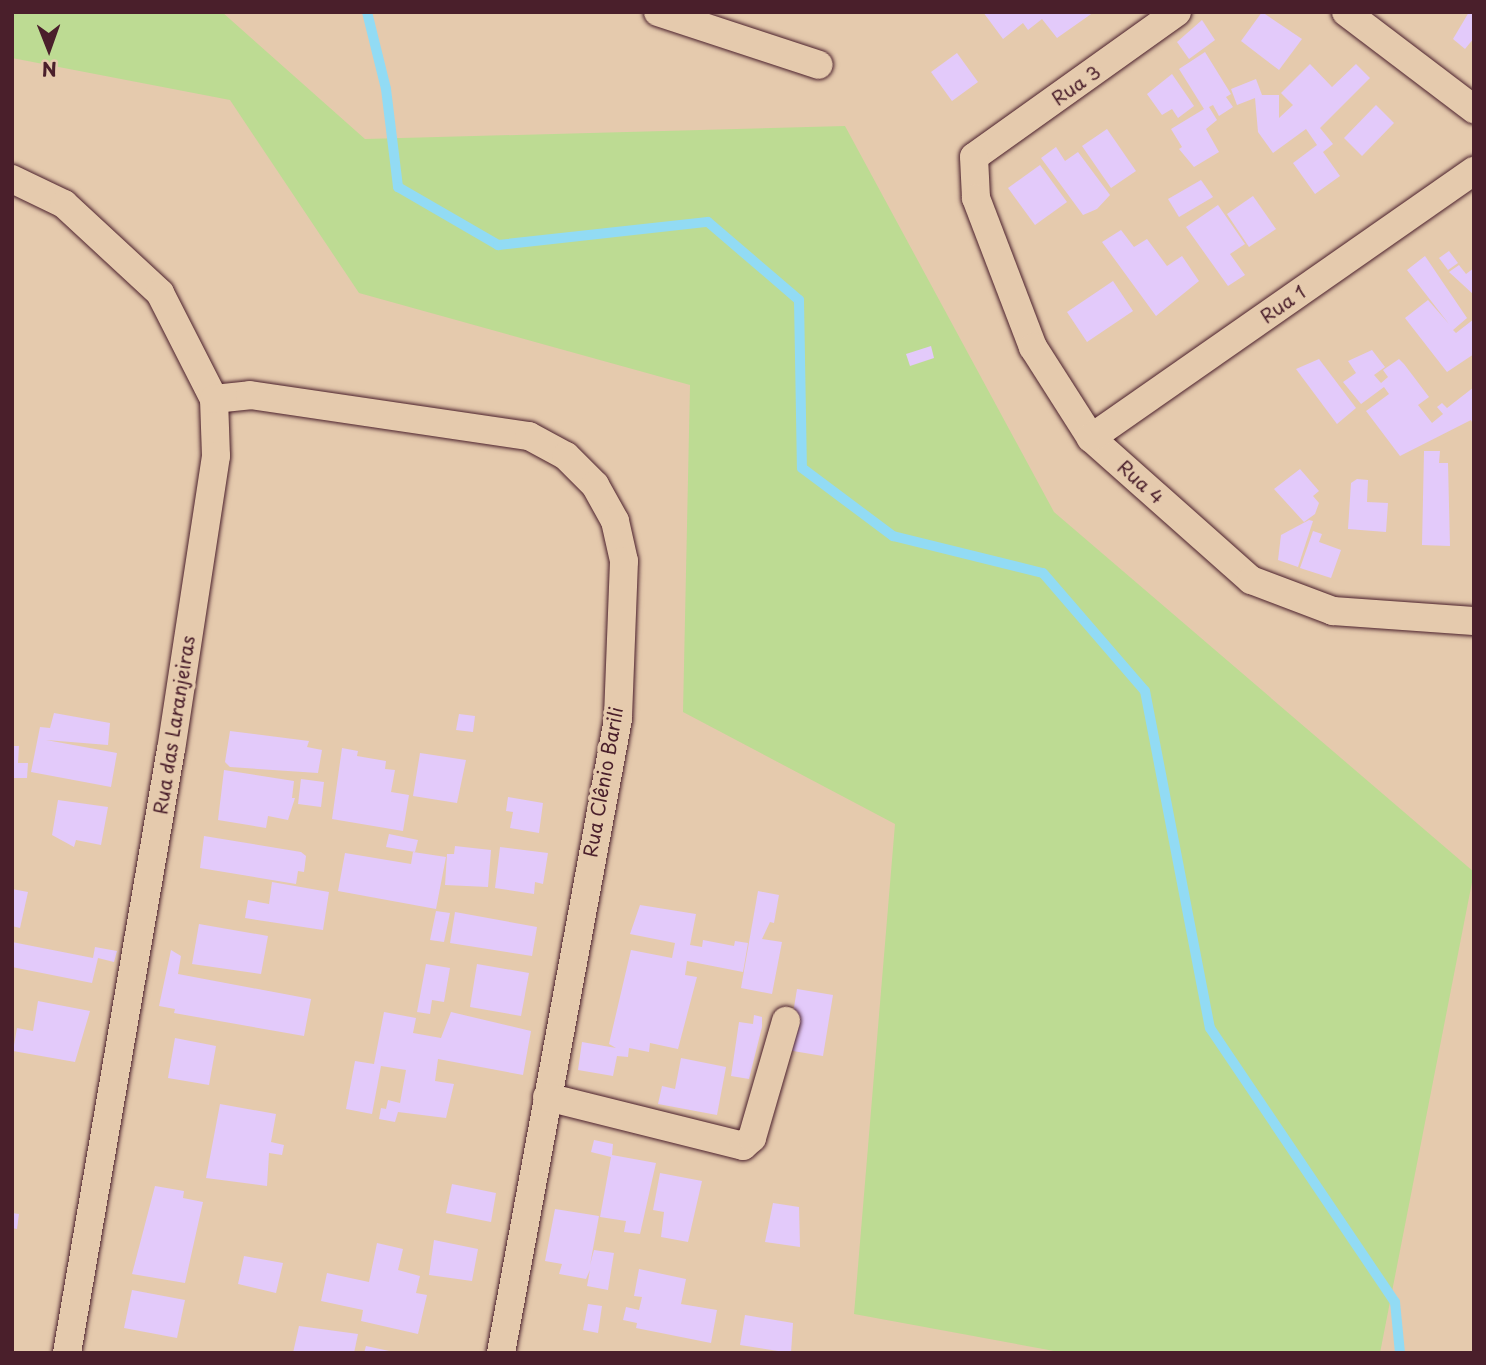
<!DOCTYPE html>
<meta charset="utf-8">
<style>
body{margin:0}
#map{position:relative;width:1486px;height:1365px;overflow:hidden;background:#e5caad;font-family:"Playpen Sans",sans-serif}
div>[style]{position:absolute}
.green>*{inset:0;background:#bddb93}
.stream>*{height:10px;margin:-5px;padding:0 5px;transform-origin:5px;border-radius:5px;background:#92dbf4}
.building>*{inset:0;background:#e3cafa}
.roads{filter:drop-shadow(0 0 2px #4a1f2b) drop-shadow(0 0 2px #4a1f2b)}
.street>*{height:28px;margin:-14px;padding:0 14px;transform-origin:14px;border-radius:14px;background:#e5caad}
span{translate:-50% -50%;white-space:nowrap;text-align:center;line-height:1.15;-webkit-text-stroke:7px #e5caad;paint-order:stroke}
.street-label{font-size:19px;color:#4a1f2b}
.frame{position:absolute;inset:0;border:14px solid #4a1f2b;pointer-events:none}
.north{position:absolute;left:14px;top:14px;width:70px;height:70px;-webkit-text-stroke:5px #e5caad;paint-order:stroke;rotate:179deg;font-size:19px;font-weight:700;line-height:28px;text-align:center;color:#4a1f2b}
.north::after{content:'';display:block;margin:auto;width:24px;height:32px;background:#4a1f2b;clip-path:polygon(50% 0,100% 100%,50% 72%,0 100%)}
</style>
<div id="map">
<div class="green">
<i style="clip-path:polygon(12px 12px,222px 12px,365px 139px,845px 126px,1054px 512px,1474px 872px,1380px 1353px,1065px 1353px,854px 1314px,895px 824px,683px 712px,690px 385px,359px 293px,230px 100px,12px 58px)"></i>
</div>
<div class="stream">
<i style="left:367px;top:12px;width:79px;rotate:76.1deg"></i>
<i style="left:386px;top:89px;width:99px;rotate:83deg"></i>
<i style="left:398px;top:187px;width:116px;rotate:30.1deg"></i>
<i style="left:498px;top:245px;width:211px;rotate:-6.3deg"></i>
<i style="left:708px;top:222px;width:120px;rotate:40.6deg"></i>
<i style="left:799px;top:300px;width:168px;rotate:89deg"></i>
<i style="left:802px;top:468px;width:114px;rotate:36.8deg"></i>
<i style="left:893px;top:536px;width:154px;rotate:13.9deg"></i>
<i style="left:1043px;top:573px;width:156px;rotate:49.2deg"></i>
<i style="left:1145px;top:691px;width:343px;rotate:79.1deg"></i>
<i style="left:1210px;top:1028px;width:331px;rotate:56deg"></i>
<i style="left:1395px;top:1302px;width:51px;rotate:84.4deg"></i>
</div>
<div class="building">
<i style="clip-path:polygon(983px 12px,1094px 12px,1057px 38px,1042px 19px,1028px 30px,1023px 23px,1003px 39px)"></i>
<i style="clip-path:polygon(1262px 12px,1302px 39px,1279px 70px,1241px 41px)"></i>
<i style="clip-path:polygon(1469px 12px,1474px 12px,1474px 38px,1465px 49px,1453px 39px)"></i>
<i style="clip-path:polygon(1202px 20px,1215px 40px,1189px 59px,1177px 42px)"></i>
<i style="clip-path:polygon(1205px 52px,1231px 94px,1226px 97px,1233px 107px,1219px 116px,1213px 105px,1209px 107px,1217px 120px,1206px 129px,1219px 152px,1194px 167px,1179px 149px,1182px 147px,1171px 129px,1204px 109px,1179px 69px)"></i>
<i style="clip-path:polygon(957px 53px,978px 82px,952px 101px,931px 72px)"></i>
<i style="clip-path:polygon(1310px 64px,1332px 87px,1356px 64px,1370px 78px,1320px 128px,1333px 144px,1323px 152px,1340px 176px,1315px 194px,1293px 163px,1317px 145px,1306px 129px,1273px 153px,1258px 132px,1255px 98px,1237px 105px,1231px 89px,1256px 79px,1262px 95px,1279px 95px,1279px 118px,1293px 105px,1281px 93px)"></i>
<i style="clip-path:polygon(1172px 74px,1194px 106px,1178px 118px,1172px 109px,1162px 115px,1147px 94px)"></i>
<i style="clip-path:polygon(1376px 105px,1394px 123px,1362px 156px,1344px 138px)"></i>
<i style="clip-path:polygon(1107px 129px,1136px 171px,1111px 188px,1082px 146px)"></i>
<i style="clip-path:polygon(1056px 147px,1065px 161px,1078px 152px,1110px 195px,1097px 209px,1083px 215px,1041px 158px)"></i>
<i style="clip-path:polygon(1040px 165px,1067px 202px,1035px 225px,1008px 188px)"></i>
<i style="clip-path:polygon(1201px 180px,1213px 197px,1179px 217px,1168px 199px)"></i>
<i style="clip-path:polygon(1253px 196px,1276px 229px,1249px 247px,1227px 214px)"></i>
<i style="clip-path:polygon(1218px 205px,1245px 244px,1230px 254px,1245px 275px,1228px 286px,1186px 227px)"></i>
<i style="clip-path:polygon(1121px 230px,1134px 247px,1147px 239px,1167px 266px,1182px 256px,1199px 281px,1156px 316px,1102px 242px)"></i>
<i style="clip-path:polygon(1449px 251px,1458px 263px,1448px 270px,1439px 258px)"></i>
<i style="clip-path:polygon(1425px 256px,1467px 318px,1453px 330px,1456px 333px,1474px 319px,1474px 354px,1447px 372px,1405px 318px,1428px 300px,1449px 324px,1407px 270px)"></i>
<i style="clip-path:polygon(1459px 265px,1466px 274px,1474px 268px,1474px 295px,1449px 272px)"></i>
<i style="clip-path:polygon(1113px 281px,1133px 311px,1087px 342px,1067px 312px)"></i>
<i style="clip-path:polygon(931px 346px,934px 358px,910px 366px,906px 354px)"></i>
<i style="clip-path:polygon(1372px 350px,1385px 367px,1374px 375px,1381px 383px,1388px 377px,1383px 370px,1399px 359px,1404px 364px,1429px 397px,1418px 405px,1432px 423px,1443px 414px,1437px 407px,1442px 403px,1447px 408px,1474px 387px,1474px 426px,1471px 420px,1400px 456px,1366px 411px,1389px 394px,1384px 387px,1361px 404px,1343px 382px,1356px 373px,1348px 361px)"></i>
<i style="clip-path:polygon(1319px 359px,1356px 408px,1337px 424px,1296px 369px)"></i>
<i style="clip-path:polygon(1424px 451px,1440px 451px,1439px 463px,1448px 463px,1450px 546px,1422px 545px)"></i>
<i style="clip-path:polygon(1300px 469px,1319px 491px,1313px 496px,1319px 503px,1315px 514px,1304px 522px,1274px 489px)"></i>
<i style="clip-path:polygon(1357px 479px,1368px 480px,1367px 502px,1388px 503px,1386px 532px,1348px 529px,1351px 483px)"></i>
<i style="clip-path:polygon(1309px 520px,1313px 521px,1298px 567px,1278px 560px,1281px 535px)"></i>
<i style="clip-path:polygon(1313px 531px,1322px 534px,1319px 542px,1341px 550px,1331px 578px,1300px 568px)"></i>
<i style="clip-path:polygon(54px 713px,110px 723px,108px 745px,46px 740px,117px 753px,111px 787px,31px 772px,40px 727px,50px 728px)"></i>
<i style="clip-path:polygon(459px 714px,475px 716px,473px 732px,456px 730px)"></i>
<i style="clip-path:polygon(230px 731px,309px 741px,307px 747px,322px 750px,318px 773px,230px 767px,225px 762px)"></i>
<i style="clip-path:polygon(12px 746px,19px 746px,18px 763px,28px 763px,27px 778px,12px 778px)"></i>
<i style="clip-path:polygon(342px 748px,358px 751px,357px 756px,386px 761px,385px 769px,395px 770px,391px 792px,409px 795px,403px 831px,332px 819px)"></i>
<i style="clip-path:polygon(420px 753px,466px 760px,457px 803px,413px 796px)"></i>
<i style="clip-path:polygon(224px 770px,294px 781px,292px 798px,295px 798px,288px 820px,268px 816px,266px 828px,218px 820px)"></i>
<i style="clip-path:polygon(301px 779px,324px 782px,321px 807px,298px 804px)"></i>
<i style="clip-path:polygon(508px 797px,543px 803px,539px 833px,510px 828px,513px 812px,506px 811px)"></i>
<i style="clip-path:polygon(58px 800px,108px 807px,101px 845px,76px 840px,74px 847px,52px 835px)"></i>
<i style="clip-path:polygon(389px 834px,418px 840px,415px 852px,386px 847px)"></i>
<i style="clip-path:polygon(204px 836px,301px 852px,306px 856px,304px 872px,298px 871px,296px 884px,200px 868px)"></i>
<i style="clip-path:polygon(455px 846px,491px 850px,488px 887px,445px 885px,447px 854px,454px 854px)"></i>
<i style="clip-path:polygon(500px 847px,548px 853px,543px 884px,535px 882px,534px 894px,495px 888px)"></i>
<i style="clip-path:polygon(413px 852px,446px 857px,436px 909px,338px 891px,345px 853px,411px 864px)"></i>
<i style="clip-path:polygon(272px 882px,329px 892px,323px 930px,245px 918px,248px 900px,269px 904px)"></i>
<i style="clip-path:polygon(12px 889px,28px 892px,20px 928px,12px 926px)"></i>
<i style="clip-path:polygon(758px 891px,779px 895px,774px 923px,770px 922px,762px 939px,782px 942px,772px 994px,741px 988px)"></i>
<i style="clip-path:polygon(640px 905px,696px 914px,690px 945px,702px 947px,703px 940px,734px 946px,735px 941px,748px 943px,743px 972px,687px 961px,685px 975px,697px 977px,678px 1049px,650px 1043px,649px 1052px,629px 1048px,628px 1057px,617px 1056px,613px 1076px,578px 1070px,582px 1042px,616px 1048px,609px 1044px,631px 950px,672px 958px,675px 943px,630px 934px)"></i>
<i style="clip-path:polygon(436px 911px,450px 913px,444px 942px,430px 940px)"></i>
<i style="clip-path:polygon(455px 912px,537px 927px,532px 956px,450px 943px)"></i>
<i style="clip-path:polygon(199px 924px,268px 936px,261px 974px,192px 964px)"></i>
<i style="clip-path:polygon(12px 942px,93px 958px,95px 947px,117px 951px,114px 962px,98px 958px,92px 983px,12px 967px)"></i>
<i style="clip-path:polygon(171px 950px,181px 956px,178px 974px,311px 999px,304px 1036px,174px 1013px,175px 1009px,159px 1006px)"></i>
<i style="clip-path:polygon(426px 964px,450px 968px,444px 1002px,432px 1000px,430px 1014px,417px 1012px)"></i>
<i style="clip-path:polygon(477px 964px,529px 973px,521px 1016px,470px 1007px)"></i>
<i style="clip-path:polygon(797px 989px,833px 995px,823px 1056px,787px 1050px)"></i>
<i style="clip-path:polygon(38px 1001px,90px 1011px,75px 1062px,13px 1051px,17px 1028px,33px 1031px)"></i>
<i style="clip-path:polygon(384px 1012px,416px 1018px,413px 1033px,441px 1038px,451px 1012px,531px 1031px,523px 1075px,438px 1059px,435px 1081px,454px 1084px,446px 1118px,398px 1112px,395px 1122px,379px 1119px,381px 1108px,386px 1109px,388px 1100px,400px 1103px,406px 1070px,381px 1066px,372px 1114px,346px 1109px,355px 1061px,374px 1064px)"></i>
<i style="clip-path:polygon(754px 1015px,762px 1017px,762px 1027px,749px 1079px,731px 1076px,739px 1022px,753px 1024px)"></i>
<i style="clip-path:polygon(175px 1038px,216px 1046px,209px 1085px,168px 1078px)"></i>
<i style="clip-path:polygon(681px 1058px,726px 1067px,717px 1115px,658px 1104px,662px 1086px,675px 1089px)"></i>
<i style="clip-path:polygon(220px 1104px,276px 1114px,271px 1142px,284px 1145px,282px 1155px,269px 1153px,267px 1186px,206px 1178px)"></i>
<i style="clip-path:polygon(594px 1140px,613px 1144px,612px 1155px,656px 1163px,640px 1234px,624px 1232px,626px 1221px,600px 1217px,611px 1157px,591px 1152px)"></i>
<i style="clip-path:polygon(660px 1173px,702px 1181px,688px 1242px,661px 1237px,664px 1212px,653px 1210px)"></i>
<i style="clip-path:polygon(452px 1184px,496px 1193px,491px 1222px,446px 1213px)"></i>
<i style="clip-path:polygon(155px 1186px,184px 1191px,183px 1198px,203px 1202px,185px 1283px,132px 1274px)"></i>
<i style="clip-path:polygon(773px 1203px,799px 1207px,800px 1247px,765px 1242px)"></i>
<i style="clip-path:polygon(555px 1209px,599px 1216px,590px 1265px,594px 1250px,614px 1253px,608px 1290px,587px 1286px,590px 1270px,586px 1279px,559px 1274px,562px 1264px,545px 1261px)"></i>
<i style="clip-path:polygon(12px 1213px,19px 1214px,17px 1229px,12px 1228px)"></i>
<i style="clip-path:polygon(434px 1240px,478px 1249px,472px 1281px,429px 1275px)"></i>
<i style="clip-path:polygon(377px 1243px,403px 1249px,398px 1270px,420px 1276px,416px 1293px,427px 1295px,418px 1334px,361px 1321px,363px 1310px,321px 1301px,327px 1273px,369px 1282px)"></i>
<i style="clip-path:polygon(244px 1256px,283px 1263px,276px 1293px,238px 1284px)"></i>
<i style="clip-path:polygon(639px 1269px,686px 1279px,681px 1304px,717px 1310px,711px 1343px,636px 1328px,637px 1323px,623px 1320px,626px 1307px,639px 1310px,642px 1297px,634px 1296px)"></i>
<i style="clip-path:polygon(132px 1290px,185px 1300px,177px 1338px,124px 1328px)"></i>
<i style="clip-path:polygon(588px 1304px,602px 1306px,598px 1333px,583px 1330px)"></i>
<i style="clip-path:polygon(745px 1315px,793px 1323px,791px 1353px,740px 1345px)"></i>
<i style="clip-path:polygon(299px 1326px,358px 1334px,354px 1353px,293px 1353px)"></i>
<i style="clip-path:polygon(366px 1346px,394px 1352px,394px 1353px,364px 1353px)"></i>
</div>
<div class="roads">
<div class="street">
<i style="left:658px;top:12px;width:169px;rotate:18.2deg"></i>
<i style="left:1177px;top:12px;width:249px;rotate:144.5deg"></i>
<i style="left:974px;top:157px;width:41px;rotate:87.2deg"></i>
<i style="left:976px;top:198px;width:160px;rotate:69.1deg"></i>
<i style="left:1033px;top:347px;width:108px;rotate:57.5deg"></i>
<i style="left:1091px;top:438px;width:214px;rotate:41.6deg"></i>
<i style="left:1251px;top:580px;width:88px;rotate:20.7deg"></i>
<i style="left:1333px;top:611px;width:141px;rotate:4.1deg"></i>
<i style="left:1346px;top:12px;width:161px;rotate:37.2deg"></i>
<i style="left:12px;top:179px;width:58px;rotate:25.7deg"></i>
<i style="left:64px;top:204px;width:131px;rotate:42.8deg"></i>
<i style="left:160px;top:293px;width:119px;rotate:63deg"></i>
<i style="left:214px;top:399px;width:57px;rotate:88deg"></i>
<i style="left:216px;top:456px;width:296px;rotate:98.7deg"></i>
<i style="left:171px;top:749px;width:613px;rotate:99.77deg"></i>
<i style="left:214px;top:399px;width:36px;rotate:-6deg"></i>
<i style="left:250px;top:395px;width:282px;rotate:8.4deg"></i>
<i style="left:529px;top:436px;width:42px;rotate:28.4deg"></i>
<i style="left:566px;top:456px;width:41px;rotate:45deg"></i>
<i style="left:595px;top:485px;width:41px;rotate:60.9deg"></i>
<i style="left:615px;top:521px;width:41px;rotate:77.3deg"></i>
<i style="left:624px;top:561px;width:158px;rotate:92.2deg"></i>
<i style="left:618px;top:719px;width:645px;rotate:100.46deg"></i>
<i style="left:1091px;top:438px;width:467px;rotate:-34.9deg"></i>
<i style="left:547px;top:1097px;width:202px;rotate:14deg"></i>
<i style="left:743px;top:1146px;width:12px;rotate:-42deg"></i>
<i style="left:752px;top:1138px;width:122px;rotate:-73.8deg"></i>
</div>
</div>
<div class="street-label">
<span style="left:1076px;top:85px;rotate:-35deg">Rua 3</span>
<span style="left:1283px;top:304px;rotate:-35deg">Rua 1</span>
<span style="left:1141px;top:482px;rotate:42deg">Rua 4</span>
<span style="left:174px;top:725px;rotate:-81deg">Rua das Laranjeiras</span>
<span style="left:603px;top:782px;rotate:-80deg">Rua Clênio Barili</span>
</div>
<div class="frame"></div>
<div class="north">N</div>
</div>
